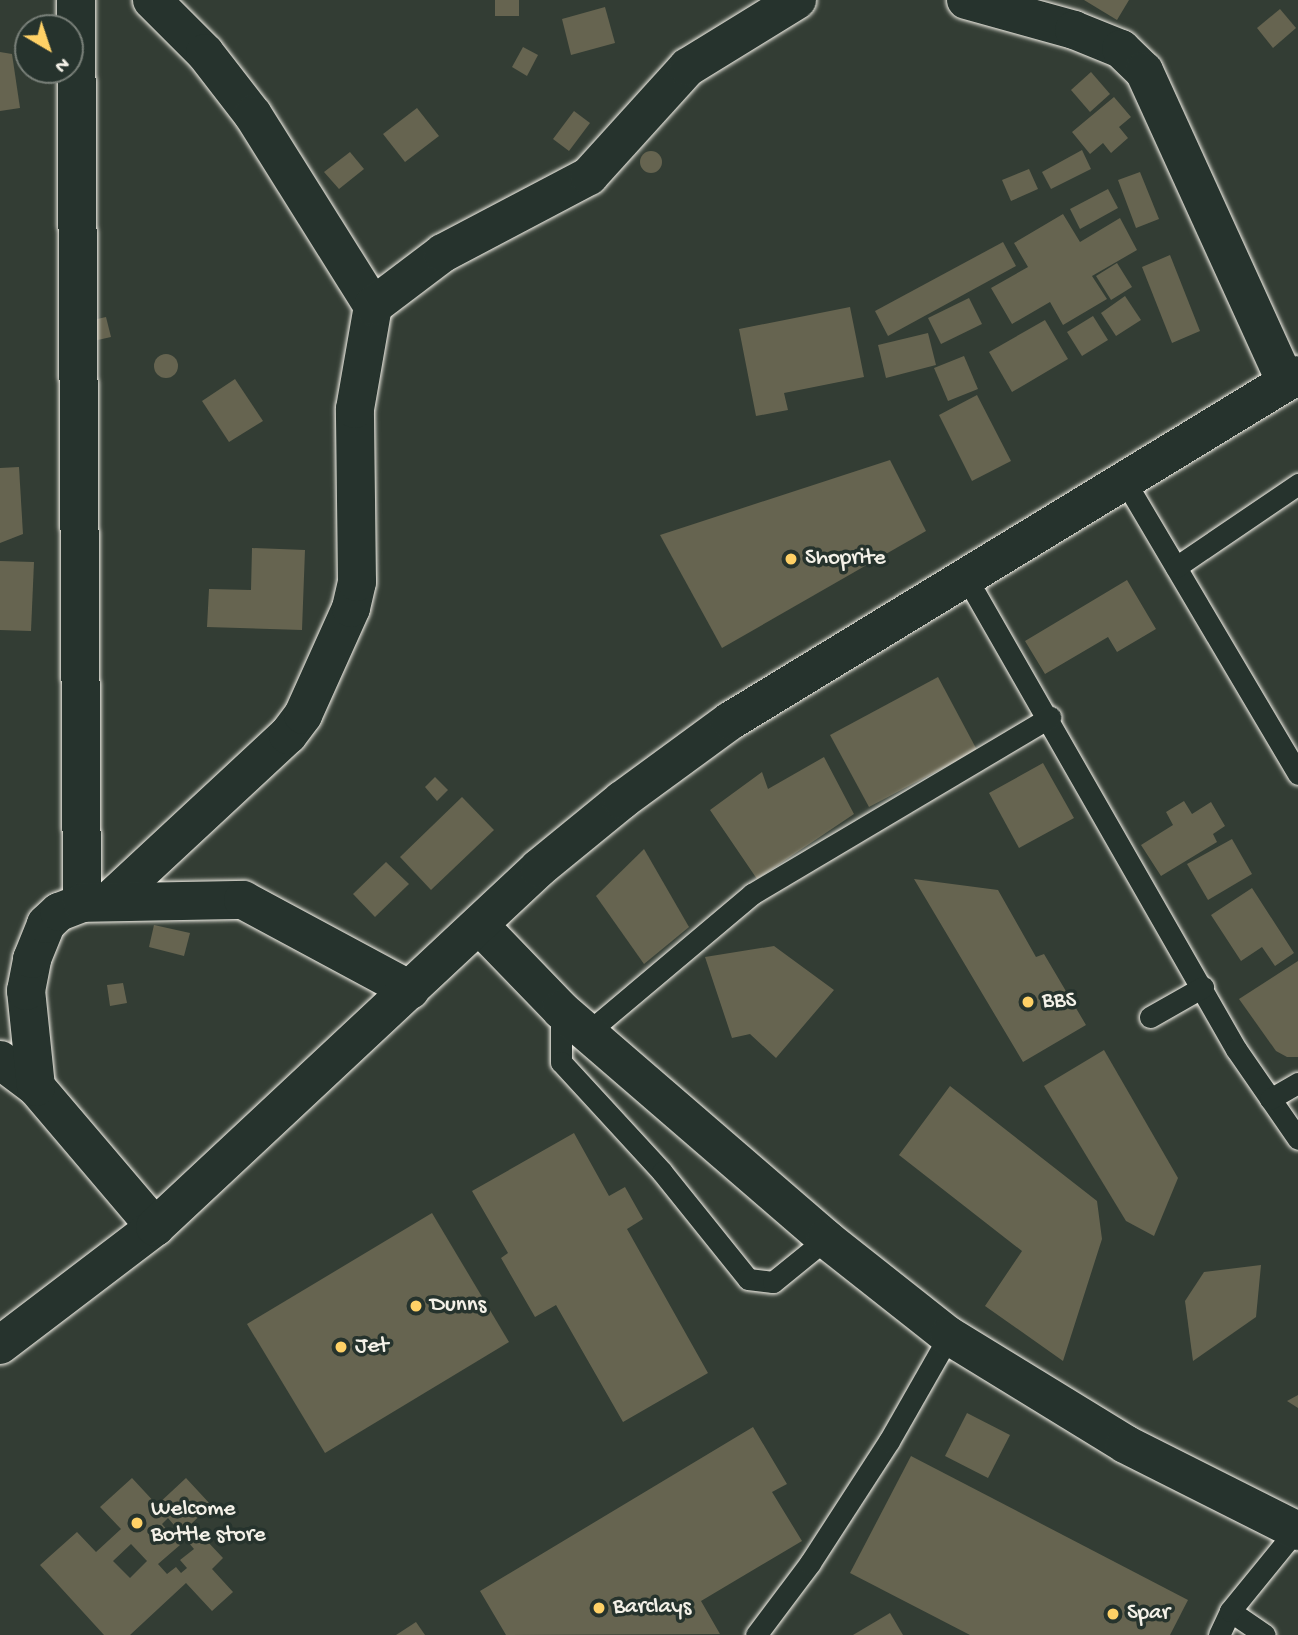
<!DOCTYPE html>
<style>
body{margin:0}
#map{position:relative;width:1298px;height:1635px;overflow:hidden;background:#333d34;font-family:"Gochi Hand",sans-serif}
div>[style]{position:absolute}
.building>*{inset:0;background:#666450}
.round{border-radius:50%}
.roads{filter:drop-shadow(0 0 2px #f4f1e8) drop-shadow(0 0 2px #f4f1e8)}
.lane>*{height:21px;margin:-10.5px;padding:0 10.5px;transform-origin:10.5px;border-radius:10.5px;background:#26332d}
.street>*{height:38px;margin:-19px;padding:0 19px;transform-origin:19px;border-radius:19px;background:#26332d}
.dots>*{width:19px;height:19px;translate:-50% -50%;box-sizing:border-box;border:4px solid #26332d;border-radius:50%}
span{translate:-50% -50%;white-space:nowrap;text-align:center;line-height:1.15;-webkit-text-stroke:7px #26332d;paint-order:stroke}
.poi-label{font-size:23px;color:#f4f1e8}
.left{translate:0 -50%;text-align:left}
.north{position:absolute;left:14px;top:14px;width:70px;height:70px;box-sizing:border-box;background:#26332d;border:2px solid #787f78;border-radius:50%;rotate:141deg;font-size:19px;font-weight:700;line-height:28px;text-align:center;color:#f4f1e8}
.north::after{content:'';display:block;margin:auto;width:24px;height:32px;background:#ffd166;clip-path:polygon(50% 0,100% 100%,50% 72%,0 100%)}
</style>
<div id="map">
<div class="building">
<i style="clip-path:polygon(495px 0,519px 0,519px 16px,495px 16px)"></i>
<i style="clip-path:polygon(1084px 0,1129px 0,1117px 20px)"></i>
<i style="clip-path:polygon(605px 7px,615px 43px,571px 55px,562px 19px)"></i>
<i style="clip-path:polygon(1280px 9px,1296px 28px,1273px 48px,1257px 28px)"></i>
<i style="clip-path:polygon(523px 47px,538px 55px,527px 76px,512px 67px)"></i>
<i style="clip-path:polygon(0 52px,12px 54px,20px 108px,0 111px)"></i>
<i style="clip-path:polygon(1091px 72px,1110px 94px,1090px 112px,1071px 90px)"></i>
<i style="clip-path:polygon(1114px 97px,1131px 117px,1119px 127px,1128px 138px,1111px 153px,1103px 143px,1090px 154px,1072px 132px)"></i>
<i style="clip-path:polygon(417px 108px,439px 136px,405px 162px,383px 134px)"></i>
<i style="clip-path:polygon(574px 111px,590px 123px,569px 151px,553px 139px)"></i>
<i style="clip-path:polygon(1082px 150px,1091px 169px,1051px 189px,1042px 172px)"></i>
<i class="round" style="left:640px;top:151px;width:22px;height:22px"></i>
<i style="clip-path:polygon(350px 152px,364px 169px,339px 189px,324px 172px)"></i>
<i style="clip-path:polygon(1029px 169px,1038px 189px,1011px 201px,1002px 180px)"></i>
<i style="clip-path:polygon(1140px 172px,1159px 219px,1136px 228px,1118px 180px)"></i>
<i style="clip-path:polygon(1108px 189px,1118px 208px,1080px 229px,1070px 209px)"></i>
<i style="clip-path:polygon(1063px 214px,1080px 242px,1120px 218px,1137px 250px,1092px 276px,1107px 299px,1063px 325px,1050px 302px,1012px 324px,991px 288px,1028px 267px,1014px 243px)"></i>
<i style="clip-path:polygon(1003px 242px,1016px 266px,888px 336px,875px 311px)"></i>
<i style="clip-path:polygon(1170px 255px,1200px 331px,1172px 343px,1142px 267px)"></i>
<i style="clip-path:polygon(1117px 263px,1132px 287px,1111px 300px,1096px 276px)"></i>
<i style="clip-path:polygon(1125px 296px,1141px 320px,1116px 336px,1101px 313px)"></i>
<i style="clip-path:polygon(969px 298px,982px 324px,941px 344px,928px 318px)"></i>
<i style="clip-path:polygon(850px 307px,864px 377px,784px 393px,788px 410px,756px 416px,739px 329px)"></i>
<i style="clip-path:polygon(1093px 316px,1108px 340px,1082px 356px,1067px 332px)"></i>
<i style="clip-path:polygon(106px 317px,111px 337px,89px 342px,84px 322px)"></i>
<i style="clip-path:polygon(1045px 320px,1068px 359px,1012px 392px,989px 352px)"></i>
<i style="clip-path:polygon(928px 333px,936px 365px,886px 378px,878px 345px)"></i>
<i class="round" style="left:154px;top:354px;width:24px;height:24px"></i>
<i style="clip-path:polygon(964px 356px,978px 389px,948px 401px,934px 368px)"></i>
<i style="clip-path:polygon(235px 379px,263px 421px,229px 442px,202px 401px)"></i>
<i style="clip-path:polygon(977px 395px,1011px 461px,972px 481px,939px 415px)"></i>
<i style="clip-path:polygon(890px 460px,926px 531px,722px 648px,660px 535px)"></i>
<i style="clip-path:polygon(19px 467px,23px 534px,0 543px,0 468px)"></i>
<i style="clip-path:polygon(252px 548px,305px 550px,302px 630px,207px 627px,209px 589px,251px 590px)"></i>
<i style="clip-path:polygon(0 561px,34px 562px,31px 631px,0 630px)"></i>
<i style="clip-path:polygon(1127px 580px,1156px 629px,1117px 652px,1108px 637px,1045px 674px,1025px 641px)"></i>
<i style="clip-path:polygon(938px 677px,977px 750px,869px 807px,830px 735px)"></i>
<i style="clip-path:polygon(824px 757px,854px 814px,757px 879px,710px 810px,762px 772px,768px 789px)"></i>
<i style="clip-path:polygon(1043px 763px,1074px 818px,1019px 848px,989px 793px)"></i>
<i style="clip-path:polygon(435px 777px,448px 790px,437px 801px,425px 787px)"></i>
<i style="clip-path:polygon(462px 797px,494px 830px,431px 890px,400px 857px)"></i>
<i style="clip-path:polygon(1184px 801px,1192px 814px,1211px 802px,1225px 826px,1213px 834px,1217px 842px,1161px 876px,1141px 845px,1173px 825px,1166px 812px)"></i>
<i style="clip-path:polygon(1232px 839px,1252px 874px,1208px 900px,1187px 864px)"></i>
<i style="clip-path:polygon(644px 849px,689px 927px,644px 964px,596px 896px)"></i>
<i style="clip-path:polygon(386px 862px,409px 884px,375px 917px,353px 894px)"></i>
<i style="clip-path:polygon(914px 879px,998px 890px,1036px 957px,1044px 954px,1086px 1025px,1023px 1062px)"></i>
<i style="clip-path:polygon(1252px 888px,1294px 953px,1275px 966px,1262px 947px,1241px 961px,1211px 915px)"></i>
<i style="clip-path:polygon(154px 925px,190px 933px,184px 956px,149px 947px)"></i>
<i style="clip-path:polygon(774px 946px,834px 990px,776px 1058px,750px 1034px,732px 1038px,705px 957px)"></i>
<i style="clip-path:polygon(1298px 961px,1298px 1057px,1287px 1057px,1276px 1051px,1239px 999px)"></i>
<i style="clip-path:polygon(123px 983px,127px 1003px,110px 1006px,107px 985px)"></i>
<i style="clip-path:polygon(1104px 1050px,1178px 1178px,1154px 1236px,1126px 1221px,1044px 1086px)"></i>
<i style="clip-path:polygon(950px 1086px,1097px 1201px,1102px 1239px,1063px 1361px,985px 1306px,1022px 1251px,899px 1155px)"></i>
<i style="clip-path:polygon(574px 1133px,609px 1196px,625px 1187px,643px 1219px,627px 1229px,708px 1373px,623px 1422px,556px 1305px,535px 1317px,501px 1258px,508px 1253px,472px 1191px)"></i>
<i style="clip-path:polygon(432px 1213px,509px 1342px,325px 1453px,247px 1324px)"></i>
<i style="clip-path:polygon(1261px 1265px,1256px 1317px,1193px 1361px,1185px 1301px,1204px 1272px)"></i>
<i style="clip-path:polygon(1298px 1395px,1298px 1408px,1287px 1401px)"></i>
<i style="clip-path:polygon(967px 1413px,1010px 1435px,988px 1478px,945px 1456px)"></i>
<i style="clip-path:polygon(753px 1427px,787px 1484px,772px 1492px,802px 1541px,701px 1601px,720px 1634px,506px 1635px,480px 1591px)"></i>
<i style="clip-path:polygon(911px 1456px,1188px 1600px,1170px 1635px,970px 1635px,850px 1573px)"></i>
<i style="clip-path:polygon(evenodd,132px 1478px,157px 1505px,186px 1478px,211px 1505px,191px 1524px,223px 1558px,212px 1569px,233px 1592px,212px 1611px,186px 1583px,130px 1635px,104px 1635px,40px 1565px,77px 1532px,96px 1552px,121px 1529px,100px 1507px,132px 1478px,168px 1518px,194px 1549px,180px 1560px,187px 1568px,181px 1573px,176px 1567px,167px 1574px,158px 1564px,180px 1545px,162px 1524px,168px 1518px,132px 1478px,131px 1544px,147px 1561px,130px 1578px,113px 1561px,131px 1544px)"></i>
<i style="clip-path:polygon(890px 1613px,903px 1635px,853px 1635px)"></i>
<i style="clip-path:polygon(416px 1622px,425px 1635px,396px 1635px)"></i>
</div>
<div class="roads">
<div class="lane">
<i style="left:1126px;top:483px;width:338px;rotate:59.4deg"></i>
<i style="left:1176px;top:567px;width:148px;rotate:-34.2deg"></i>
<i style="left:967px;top:579px;width:542px;rotate:60.22deg"></i>
<i style="left:1236px;top:1049px;width:109px;rotate:55.4deg"></i>
<i style="left:561px;top:1010px;width:52px;rotate:90deg"></i>
<i style="left:561px;top:1062px;width:149px;rotate:47.4deg"></i>
<i style="left:662px;top:1172px;width:137px;rotate:51.2deg"></i>
<i style="left:748px;top:1279px;width:25px;rotate:7deg"></i>
<i style="left:773px;top:1282px;width:68px;rotate:-39.1deg"></i>
<i style="left:1150px;top:1017px;width:61px;rotate:-29.5deg"></i>
<i style="left:587px;top:1033px;width:216px;rotate:-40.1deg"></i>
<i style="left:752px;top:894px;width:347px;rotate:-30.7deg"></i>
<i style="left:1270px;top:1099px;width:32px;rotate:-30deg"></i>
<i style="left:1230px;top:1611px;width:42px;rotate:34.4deg"></i>
<i style="left:756px;top:1635px;width:90px;rotate:-53.1deg"></i>
<i style="left:810px;top:1563px;width:145px;rotate:-57.1deg"></i>
<i style="left:889px;top:1441px;width:121px;rotate:-60.3deg"></i>
<i style="left:1219px;top:1635px;width:26px;rotate:-65deg"></i>
<i style="left:1230px;top:1611px;width:104px;rotate:-50.8deg"></i>
</div>
<div class="street">
<i style="left:76px;top:0;width:903px;rotate:89.62deg"></i>
<i style="left:152px;top:0;width:75px;rotate:45deg"></i>
<i style="left:205px;top:53px;width:78px;rotate:52.3deg"></i>
<i style="left:253px;top:115px;width:226px;rotate:57.9deg"></i>
<i style="left:966px;top:0;width:112px;rotate:15.5deg"></i>
<i style="left:1074px;top:30px;width:51px;rotate:22deg"></i>
<i style="left:1121px;top:49px;width:32px;rotate:44deg"></i>
<i style="left:1144px;top:71px;width:342px;rotate:65.5deg"></i>
<i style="left:108px;top:902px;width:246px;rotate:-42.9deg"></i>
<i style="left:288px;top:735px;width:25px;rotate:-53deg"></i>
<i style="left:303px;top:715px;width:117px;rotate:-65.8deg"></i>
<i style="left:351px;top:608px;width:27px;rotate:-77deg"></i>
<i style="left:357px;top:582px;width:173px;rotate:-90.7deg"></i>
<i style="left:355px;top:409px;width:105px;rotate:-80.1deg"></i>
<i style="left:373px;top:306px;width:88px;rotate:-37.1deg"></i>
<i style="left:443px;top:253px;width:165px;rotate:-27.8deg"></i>
<i style="left:589px;top:176px;width:147px;rotate:-47.8deg"></i>
<i style="left:688px;top:67px;width:128px;rotate:-31.6deg"></i>
<i style="left:480px;top:926px;width:117px;rotate:46deg"></i>
<i style="left:561px;top:1010px;width:350px;rotate:40.8deg"></i>
<i style="left:826px;top:1239px;width:157px;rotate:38.3deg"></i>
<i style="left:949px;top:1336px;width:206px;rotate:31.5deg"></i>
<i style="left:1125px;top:1444px;width:194px;rotate:26.7deg"></i>
<i style="left:0;top:1060px;width:45px;rotate:36.9deg"></i>
<i style="left:36px;top:1087px;width:184px;rotate:49.6deg"></i>
<i style="left:36px;top:1087px;width:97px;rotate:-95.9deg"></i>
<i style="left:26px;top:991px;width:33px;rotate:-79deg"></i>
<i style="left:32px;top:959px;width:38px;rotate:-68deg"></i>
<i style="left:46px;top:924px;width:18px;rotate:-43deg"></i>
<i style="left:59px;top:912px;width:25px;rotate:-21deg"></i>
<i style="left:82px;top:903px;width:161px;rotate:-1.1deg"></i>
<i style="left:243px;top:900px;width:190px;rotate:28.3deg"></i>
<i style="left:0;top:1345px;width:195px;rotate:-37.3deg"></i>
<i style="left:155px;top:1227px;width:526px;rotate:-43.07deg"></i>
<i style="left:539px;top:868px;width:107px;rotate:-39.3deg"></i>
<i style="left:622px;top:800px;width:134px;rotate:-36.2deg"></i>
<i style="left:730px;top:721px;width:665px;rotate:-31.35deg"></i>
</div>
</div>
<div class="dots">
<i style="left:791px;top:559px;background:#ffd166"></i>
<i style="left:1028px;top:1002px;background:#ffd166"></i>
<i style="left:416px;top:1306px;background:#ffd166"></i>
<i style="left:341px;top:1347px;background:#ffd166"></i>
<i style="left:137px;top:1523px;background:#ffd166"></i>
<i style="left:599px;top:1608px;background:#ffd166"></i>
<i style="left:1113px;top:1614px;background:#ffd166"></i>
</div>
<div class="poi-label">
<span class="left" style="left:805px;top:559px">Shoprite</span>
<span class="left" style="left:1042px;top:1002px">BBS</span>
<span class="left" style="left:430px;top:1306px">Dunns</span>
<span class="left" style="left:355px;top:1347px">Jet</span>
<span class="left" style="left:151px;top:1523px">Welcome<br>Bottle store</span>
<span class="left" style="left:613px;top:1608px">Barclays</span>
<span class="left" style="left:1127px;top:1614px">Spar</span>
</div>
<div class="north">N</div>
</div>
